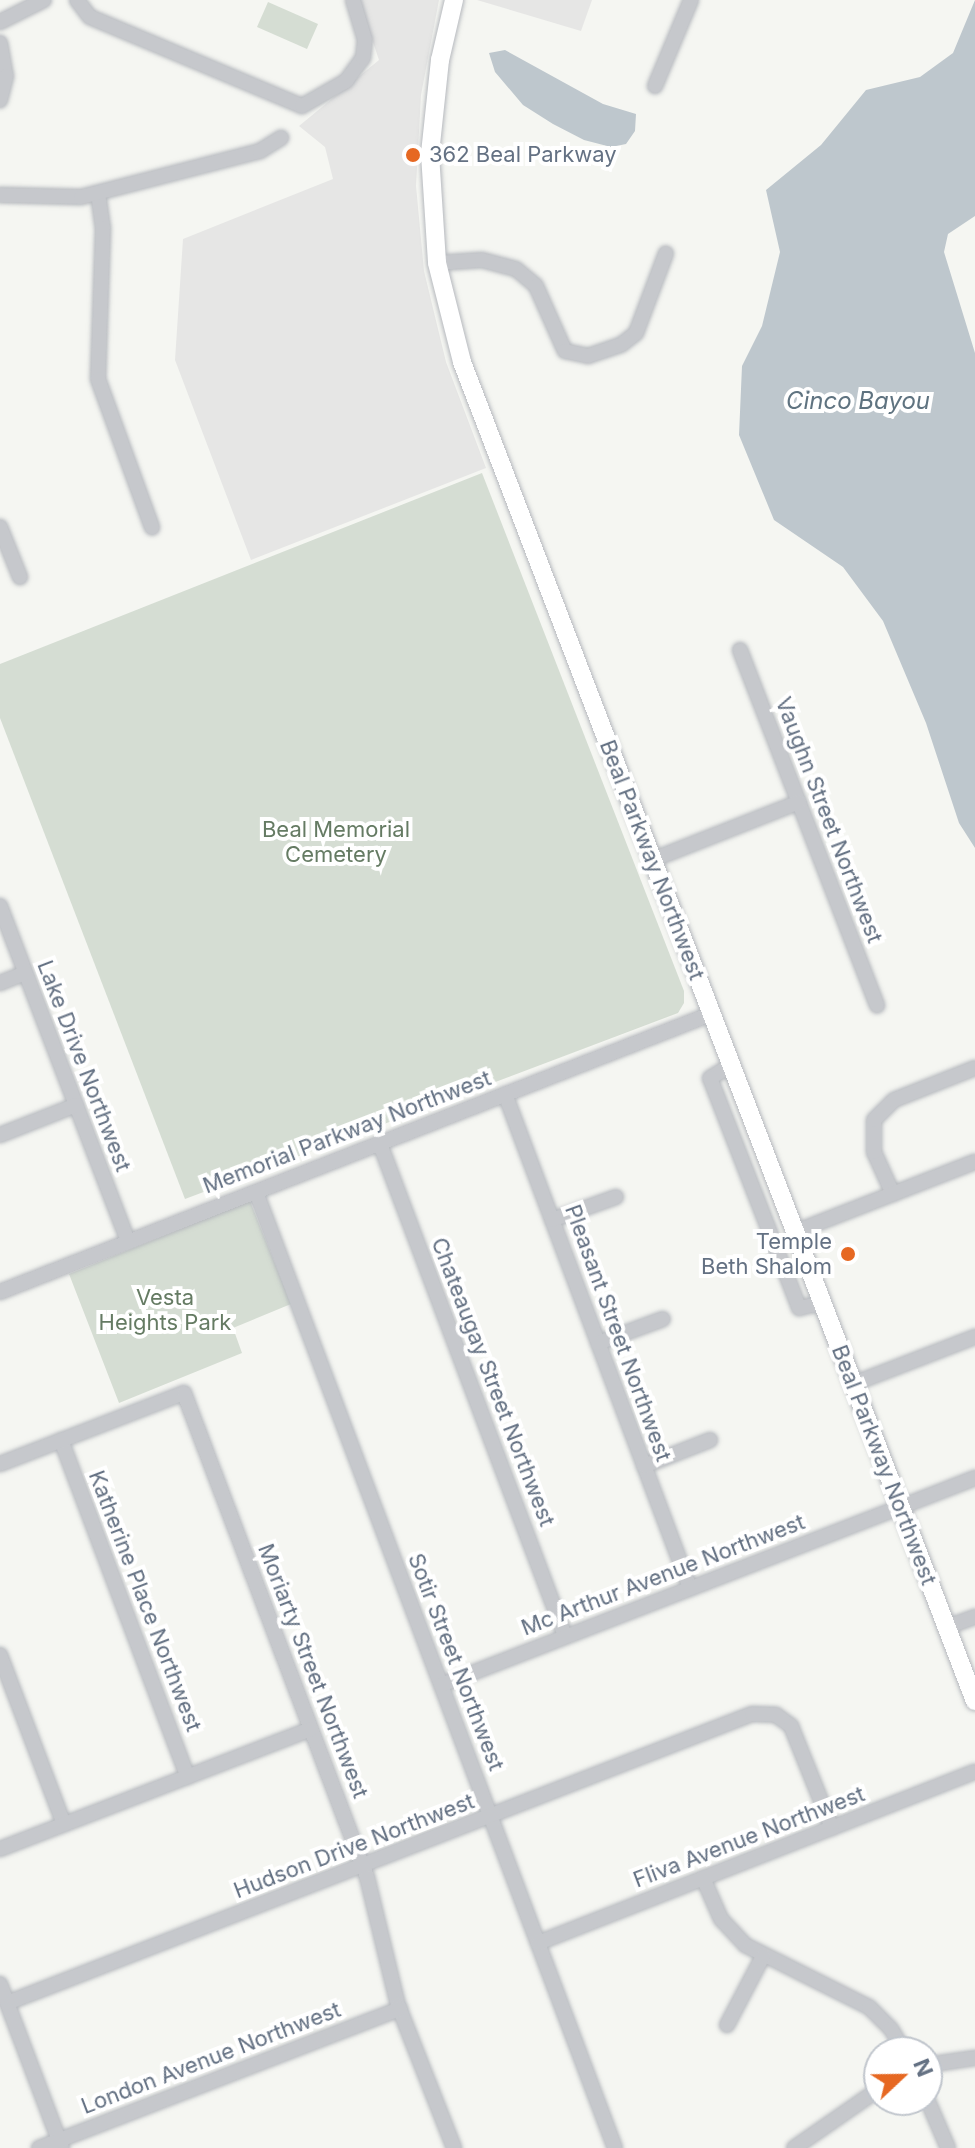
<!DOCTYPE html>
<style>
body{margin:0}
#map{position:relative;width:975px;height:2148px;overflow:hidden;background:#f5f6f2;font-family:Inter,sans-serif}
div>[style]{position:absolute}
.built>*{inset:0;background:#e6e6e5}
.green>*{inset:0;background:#d5ddd3}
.water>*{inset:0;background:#bec7cd}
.roads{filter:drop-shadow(0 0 2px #b6b9be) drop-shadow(0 0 2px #b6b9be)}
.minor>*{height:14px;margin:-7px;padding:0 7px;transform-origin:7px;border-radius:7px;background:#c6c8cc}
.major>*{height:18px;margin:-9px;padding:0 9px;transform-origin:9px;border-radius:9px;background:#fff}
.dots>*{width:22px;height:22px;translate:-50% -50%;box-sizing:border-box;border:4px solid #fff;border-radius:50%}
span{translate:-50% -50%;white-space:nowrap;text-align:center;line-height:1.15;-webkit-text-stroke:8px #fff;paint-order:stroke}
.poi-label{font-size:22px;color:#647183}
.left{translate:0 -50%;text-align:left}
.right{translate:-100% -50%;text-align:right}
.street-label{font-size:22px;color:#647183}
.park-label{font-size:22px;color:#657b63}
.water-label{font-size:24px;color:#5f7380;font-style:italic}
.north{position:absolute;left:863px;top:2036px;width:80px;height:80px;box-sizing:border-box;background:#fff;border:2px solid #c1c6cd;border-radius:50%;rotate:68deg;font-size:22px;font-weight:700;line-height:32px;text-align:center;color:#647183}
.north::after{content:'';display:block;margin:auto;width:28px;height:36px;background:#e66822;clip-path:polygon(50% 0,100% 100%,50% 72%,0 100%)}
</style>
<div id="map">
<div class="built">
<i style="clip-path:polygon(359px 0,439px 0,421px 95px,416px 186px,424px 271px,446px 362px,486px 468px,251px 560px,175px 360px,183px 239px,333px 179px,325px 147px,299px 126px,379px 60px)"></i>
<i style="clip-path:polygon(477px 0,592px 0,581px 31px)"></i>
</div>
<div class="green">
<i style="clip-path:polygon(268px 2px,318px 24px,307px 49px,257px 27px)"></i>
<i style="clip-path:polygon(482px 473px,684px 991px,684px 1003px,678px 1013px,185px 1199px,0 718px,0 664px)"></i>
<i style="clip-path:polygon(250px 1201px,291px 1304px,233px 1328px,242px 1353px,119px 1403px,69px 1274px)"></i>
</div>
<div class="water">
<i style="clip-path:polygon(975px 0,975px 216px,948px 234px,944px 252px,975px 353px,975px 848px,959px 823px,926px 723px,883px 621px,843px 567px,774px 520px,739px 435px,742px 366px,762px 326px,780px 252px,766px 190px,821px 145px,866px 90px,920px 77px,953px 53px)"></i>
<i style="clip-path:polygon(505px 50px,603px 104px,636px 114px,635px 131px,626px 144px,611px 147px,584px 140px,553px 124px,523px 105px,495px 72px,489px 53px)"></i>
</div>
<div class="roads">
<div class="minor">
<i style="left:77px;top:0;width:21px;rotate:53deg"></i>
<i style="left:90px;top:17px;width:230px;rotate:22.8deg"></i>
<i style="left:302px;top:106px;width:51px;rotate:-29.6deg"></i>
<i style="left:346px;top:81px;width:29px;rotate:-54deg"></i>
<i style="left:363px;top:58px;width:18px;rotate:-84deg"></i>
<i style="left:365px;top:40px;width:42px;rotate:-106.7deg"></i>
<i style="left:0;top:22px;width:49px;rotate:-26.6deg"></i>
<i style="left:0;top:43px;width:34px;rotate:80deg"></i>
<i style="left:6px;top:76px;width:25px;rotate:104deg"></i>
<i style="left:655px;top:86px;width:93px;rotate:-67.3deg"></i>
<i style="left:98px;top:193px;width:35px;rotate:82deg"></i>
<i style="left:103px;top:228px;width:151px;rotate:91.9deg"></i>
<i style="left:98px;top:379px;width:158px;rotate:70deg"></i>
<i style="left:0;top:195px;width:81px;rotate:1.4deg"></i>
<i style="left:81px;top:197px;width:185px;rotate:-14.4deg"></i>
<i style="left:260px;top:151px;width:25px;rotate:-32deg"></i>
<i style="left:437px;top:263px;width:45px;rotate:-3.8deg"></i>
<i style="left:482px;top:260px;width:35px;rotate:15deg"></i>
<i style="left:516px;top:269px;width:26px;rotate:40deg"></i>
<i style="left:536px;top:286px;width:71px;rotate:66deg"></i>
<i style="left:565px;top:351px;width:24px;rotate:12deg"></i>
<i style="left:588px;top:356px;width:36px;rotate:-19deg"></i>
<i style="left:622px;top:344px;width:18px;rotate:-38deg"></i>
<i style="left:636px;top:333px;width:85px;rotate:-69.4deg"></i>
<i style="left:0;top:527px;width:54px;rotate:68.2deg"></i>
<i style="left:740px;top:650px;width:381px;rotate:68.9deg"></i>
<i style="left:652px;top:860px;width:158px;rotate:-21.5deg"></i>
<i style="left:0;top:906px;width:360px;rotate:69.1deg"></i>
<i style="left:0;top:983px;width:27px;rotate:-22deg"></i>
<i style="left:731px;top:1065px;width:25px;rotate:148deg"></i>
<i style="left:710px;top:1078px;width:247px;rotate:68.8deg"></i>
<i style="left:799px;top:1308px;width:24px;rotate:-12deg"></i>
<i style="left:505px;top:1094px;width:528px;rotate:69.47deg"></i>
<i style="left:0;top:1135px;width:82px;rotate:-21.5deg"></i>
<i style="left:380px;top:1144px;width:526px;rotate:69.39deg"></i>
<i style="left:256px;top:1192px;width:1021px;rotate:69.42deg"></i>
<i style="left:893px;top:1194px;width:46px;rotate:-114.3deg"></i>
<i style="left:874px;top:1152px;width:32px;rotate:-90deg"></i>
<i style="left:874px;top:1120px;width:28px;rotate:-45deg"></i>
<i style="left:894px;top:1100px;width:87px;rotate:-21.6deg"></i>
<i style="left:552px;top:1220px;width:68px;rotate:-19.8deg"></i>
<i style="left:795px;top:1232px;width:193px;rotate:-21.3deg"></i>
<i style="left:0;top:1292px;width:763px;rotate:-21.36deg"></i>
<i style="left:598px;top:1343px;width:69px;rotate:-20.3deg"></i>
<i style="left:853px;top:1384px;width:131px;rotate:-21.1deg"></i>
<i style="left:61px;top:1440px;width:360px;rotate:69.4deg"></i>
<i style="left:0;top:1464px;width:197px;rotate:-21.1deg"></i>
<i style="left:184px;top:1393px;width:517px;rotate:69.29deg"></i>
<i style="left:367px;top:1877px;width:132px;rotate:76.4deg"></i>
<i style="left:398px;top:2005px;width:154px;rotate:68.6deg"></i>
<i style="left:644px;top:1466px;width:71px;rotate:-21.5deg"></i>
<i style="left:947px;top:1627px;width:30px;rotate:-20deg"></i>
<i style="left:0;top:1655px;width:181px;rotate:69.3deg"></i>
<i style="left:441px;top:1685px;width:573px;rotate:-21.19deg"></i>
<i style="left:0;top:1849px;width:333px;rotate:-21.1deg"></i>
<i style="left:703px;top:1878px;width:45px;rotate:66.3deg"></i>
<i style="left:721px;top:1919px;width:35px;rotate:47deg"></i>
<i style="left:745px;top:1945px;width:139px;rotate:26.6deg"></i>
<i style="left:869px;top:2007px;width:31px;rotate:45deg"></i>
<i style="left:891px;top:2029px;width:27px;rotate:59deg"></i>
<i style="left:538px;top:1943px;width:469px;rotate:-21.4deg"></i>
<i style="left:0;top:1984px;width:175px;rotate:69.3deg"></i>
<i style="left:7px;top:2003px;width:799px;rotate:-21.2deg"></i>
<i style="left:752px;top:1714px;width:24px;rotate:2deg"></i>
<i style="left:776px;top:1715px;width:19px;rotate:36deg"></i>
<i style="left:791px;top:1726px;width:110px;rotate:68.1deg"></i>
<i style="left:727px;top:2025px;width:78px;rotate:-62.4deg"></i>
<i style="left:927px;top:2065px;width:49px;rotate:-8.3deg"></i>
<i style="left:927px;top:2099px;width:53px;rotate:66.8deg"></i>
<i style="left:39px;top:2148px;width:387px;rotate:-21.1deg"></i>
<i style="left:794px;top:2148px;width:103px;rotate:-34.8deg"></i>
</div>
<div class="major">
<i style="left:454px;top:0;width:62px;rotate:103.1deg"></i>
<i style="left:440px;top:60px;width:95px;rotate:96.1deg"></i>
<i style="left:430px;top:154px;width:109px;rotate:86.3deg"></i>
<i style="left:437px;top:263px;width:102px;rotate:75.8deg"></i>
<i style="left:462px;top:362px;width:1434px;rotate:69.04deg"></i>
</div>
</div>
<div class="dots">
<i style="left:413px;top:155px;background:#e66822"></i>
<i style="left:848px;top:1254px;background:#e66822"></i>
</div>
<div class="poi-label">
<span class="left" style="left:429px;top:155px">362 Beal Parkway</span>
<span class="right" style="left:832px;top:1254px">Temple<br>Beth Shalom</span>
</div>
<div class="street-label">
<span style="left:829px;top:820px;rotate:69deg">Vaughn Street Northwest</span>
<span style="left:652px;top:860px;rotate:69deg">Beal Parkway Northwest</span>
<span style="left:84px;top:1066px;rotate:69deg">Lake Drive Northwest</span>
<span style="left:347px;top:1132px;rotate:-21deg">Memorial Parkway Northwest</span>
<span style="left:618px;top:1333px;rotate:70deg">Pleasant Street Northwest</span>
<span style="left:493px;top:1382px;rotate:69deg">Chateaugay Street Northwest</span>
<span style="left:884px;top:1465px;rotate:69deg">Beal Parkway Northwest</span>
<span style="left:663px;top:1575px;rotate:-21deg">Mc Arthur Avenue Northwest</span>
<span style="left:145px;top:1601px;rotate:69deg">Katherine Place Northwest</span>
<span style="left:456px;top:1662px;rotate:69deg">Sotir Street Northwest</span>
<span style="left:313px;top:1671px;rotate:69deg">Moriarty Street Northwest</span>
<span style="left:749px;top:1837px;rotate:-21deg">Fliva Avenue Northwest</span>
<span style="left:354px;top:1846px;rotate:-21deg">Hudson Drive Northwest</span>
<span style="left:211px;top:2058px;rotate:-21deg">London Avenue Northwest</span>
</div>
<div class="park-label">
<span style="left:336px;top:842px">Beal Memorial<br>Cemetery</span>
<span style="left:165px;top:1310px">Vesta<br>Heights Park</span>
</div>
<div class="water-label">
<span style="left:858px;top:401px">Cinco Bayou</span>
</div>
<div class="north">N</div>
</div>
